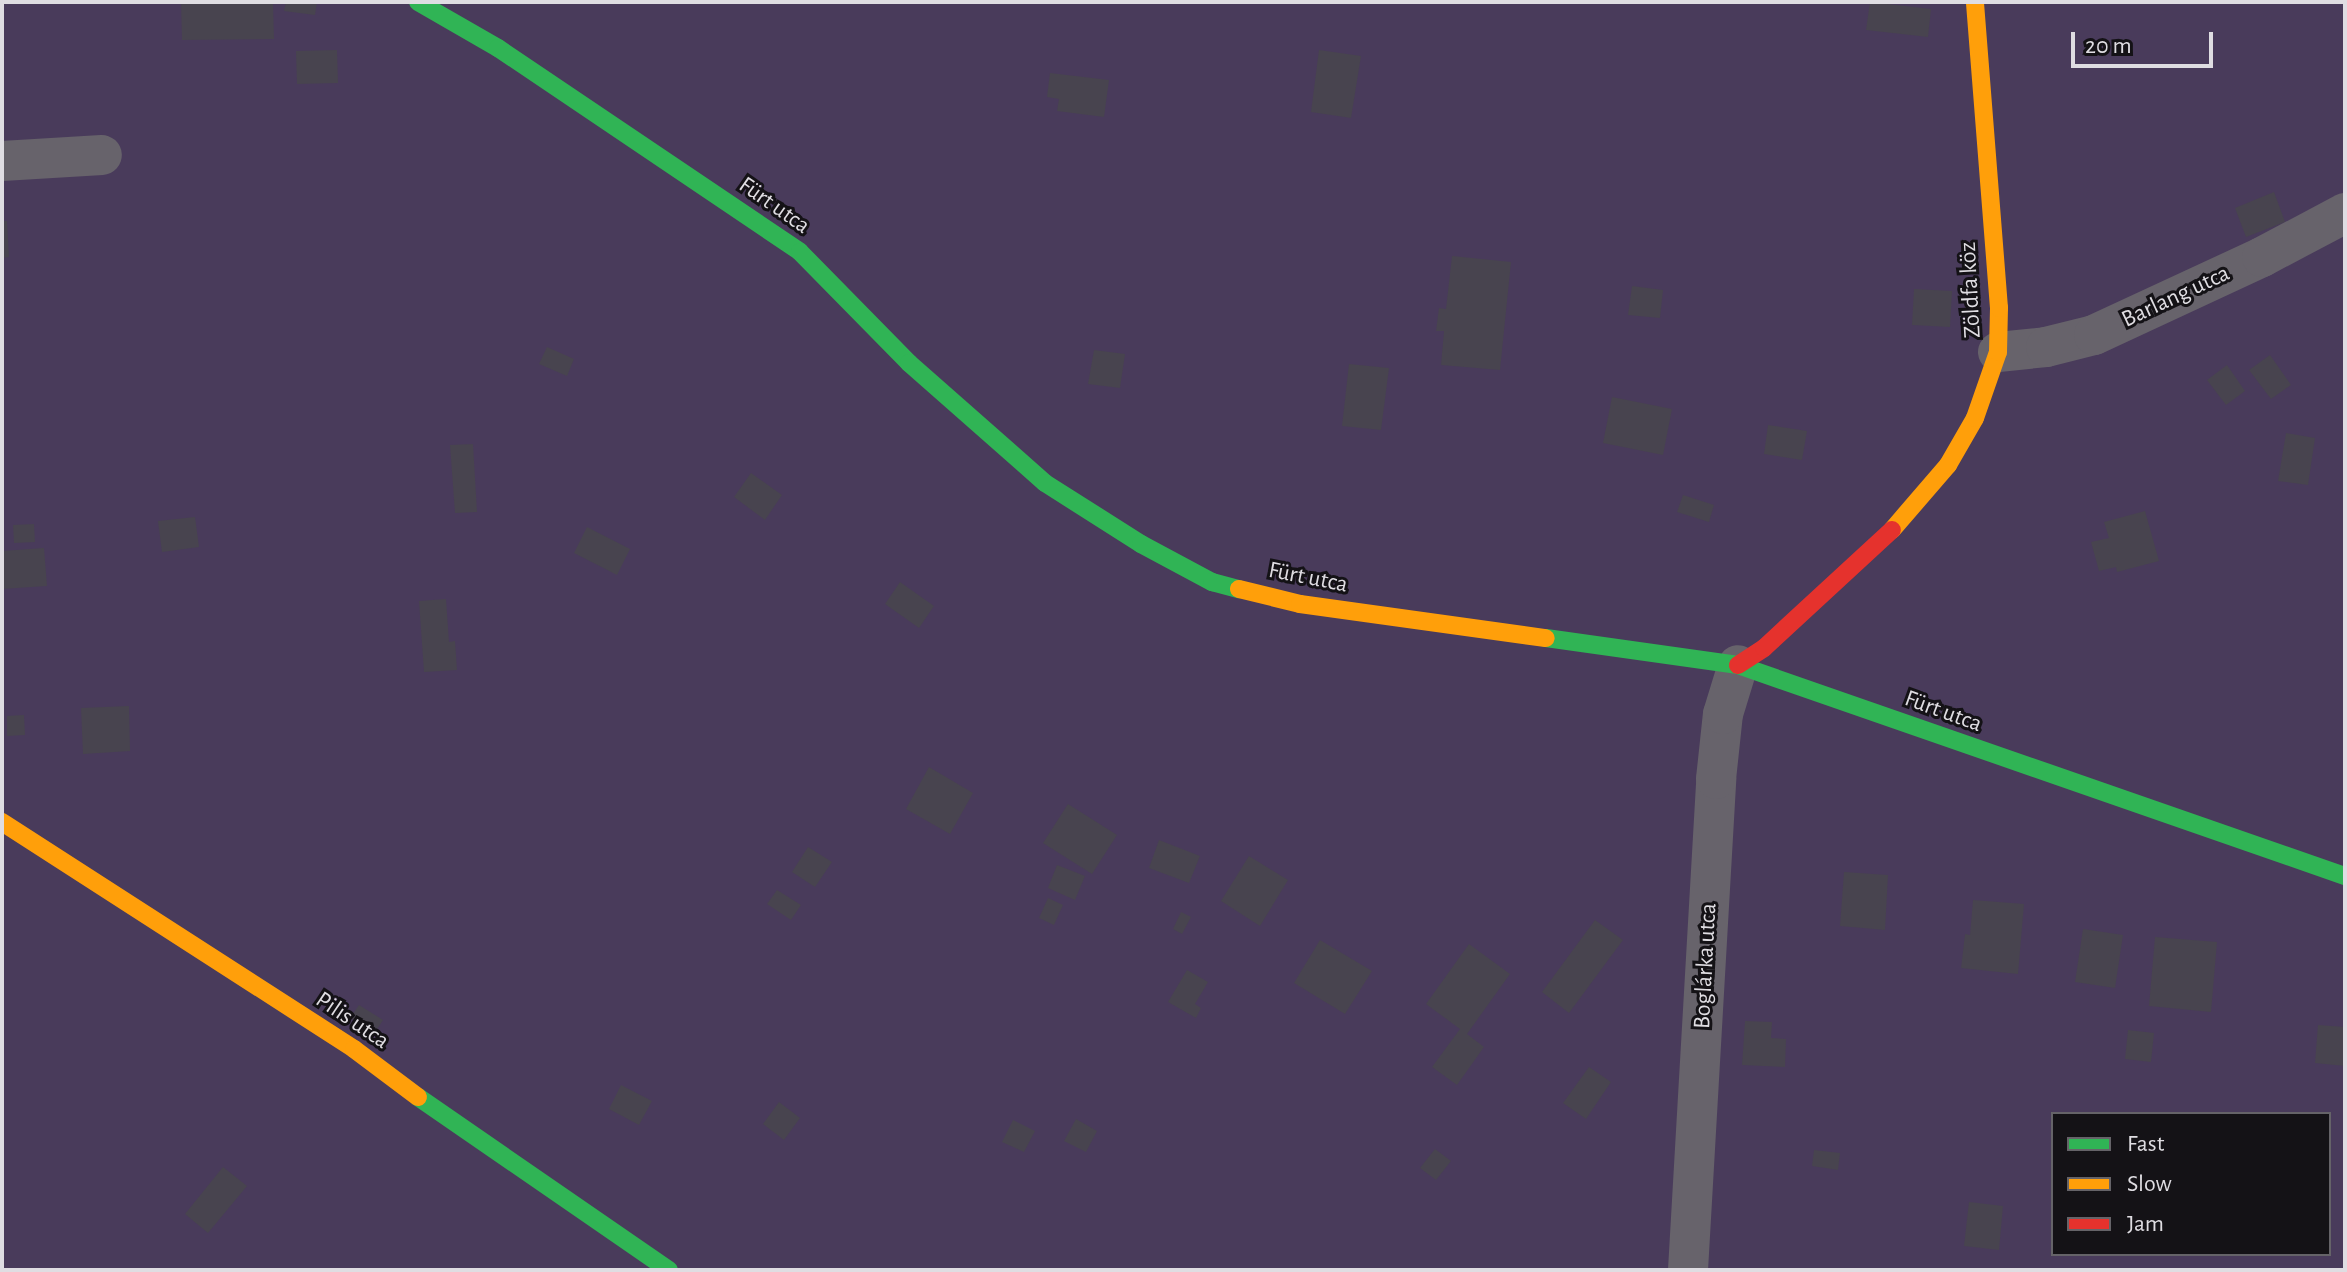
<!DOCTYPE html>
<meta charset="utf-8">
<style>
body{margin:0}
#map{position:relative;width:2347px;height:1272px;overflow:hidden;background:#2d2b2f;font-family:"Alegreya Sans",sans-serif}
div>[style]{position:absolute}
.green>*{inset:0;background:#493b5b}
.building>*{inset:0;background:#48444f}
.street>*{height:40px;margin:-20px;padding:0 20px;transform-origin:20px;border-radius:20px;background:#67636b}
.fast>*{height:18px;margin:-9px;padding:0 9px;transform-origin:9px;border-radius:9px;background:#30b455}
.slow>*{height:18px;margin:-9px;padding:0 9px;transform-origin:9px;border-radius:9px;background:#ff9f0a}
.jam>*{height:18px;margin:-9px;padding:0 9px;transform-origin:9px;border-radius:9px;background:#e5322d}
span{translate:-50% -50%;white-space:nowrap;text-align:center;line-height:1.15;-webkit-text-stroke:6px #141216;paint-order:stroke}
.street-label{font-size:24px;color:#dfdde2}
.frame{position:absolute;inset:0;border:4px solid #dfdde2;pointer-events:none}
.legend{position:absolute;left:2051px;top:1112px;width:280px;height:144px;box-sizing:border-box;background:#141216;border:2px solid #656368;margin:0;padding:10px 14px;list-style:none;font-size:24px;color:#dfdde2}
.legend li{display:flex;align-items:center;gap:16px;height:40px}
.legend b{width:40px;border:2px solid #656368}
.scale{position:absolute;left:2071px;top:32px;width:142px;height:36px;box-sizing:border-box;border:4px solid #dfdde2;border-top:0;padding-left:10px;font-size:24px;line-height:28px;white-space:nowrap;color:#dfdde2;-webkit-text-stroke:6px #141216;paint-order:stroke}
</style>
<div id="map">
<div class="green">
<i style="clip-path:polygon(evenodd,2px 2px,2345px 2px,2345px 1270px,2px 1270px,2px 2px,2053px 1114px,2329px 1114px,2329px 1254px,2053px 1254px,2053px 1114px)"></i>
</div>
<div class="building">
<i style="clip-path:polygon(181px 2px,273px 3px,274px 39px,182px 40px)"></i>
<i style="clip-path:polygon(286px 2px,317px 2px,315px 15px,284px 11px)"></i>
<i style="clip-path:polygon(1870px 2px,1931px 9px,1928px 37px,1866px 30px)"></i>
<i style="clip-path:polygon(337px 50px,338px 83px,297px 84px,296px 51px)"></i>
<i style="clip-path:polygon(1319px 50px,1361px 56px,1351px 118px,1311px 112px)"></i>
<i style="clip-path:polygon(1050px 73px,1109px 80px,1104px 117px,1057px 111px,1059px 99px,1047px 97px)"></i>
<i style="clip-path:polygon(2274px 192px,2285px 222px,2246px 237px,2235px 208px)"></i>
<i style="clip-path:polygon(2px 221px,7px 221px,9px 257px,2px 258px)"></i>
<i style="clip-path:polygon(1452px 256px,1511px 262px,1500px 370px,1441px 365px,1444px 331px,1436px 331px,1439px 308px,1446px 309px)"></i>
<i style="clip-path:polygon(1632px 286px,1663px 290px,1660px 318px,1628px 315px)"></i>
<i style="clip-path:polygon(1914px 289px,1952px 291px,1950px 327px,1912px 325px)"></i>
<i style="clip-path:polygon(547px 347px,574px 359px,567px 376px,539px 364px)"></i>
<i style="clip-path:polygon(1094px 350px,1125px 354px,1120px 388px,1088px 384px)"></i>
<i style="clip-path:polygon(2270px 355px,2291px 385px,2271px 399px,2249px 370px)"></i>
<i style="clip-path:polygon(1349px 364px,1389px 368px,1381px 430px,1342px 426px)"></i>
<i style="clip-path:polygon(2227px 365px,2245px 391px,2226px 405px,2207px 380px)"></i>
<i style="clip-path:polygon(1612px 397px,1672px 409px,1663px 455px,1603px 443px)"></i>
<i style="clip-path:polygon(1768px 425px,1807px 431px,1802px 460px,1764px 454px)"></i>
<i style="clip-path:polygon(2286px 433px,2315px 438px,2308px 485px,2278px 481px)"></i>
<i style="clip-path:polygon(473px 444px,477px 512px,455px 513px,450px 445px)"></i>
<i style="clip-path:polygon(751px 473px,782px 495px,765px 520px,734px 497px)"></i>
<i style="clip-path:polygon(1683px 495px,1714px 505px,1709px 522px,1677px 512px)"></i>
<i style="clip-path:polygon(2145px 511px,2159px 561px,2117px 572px,2116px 567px,2099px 571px,2091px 542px,2109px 538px,2104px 522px)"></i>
<i style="clip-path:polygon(195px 517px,199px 547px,162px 552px,158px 521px)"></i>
<i style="clip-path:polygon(34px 524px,35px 542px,14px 543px,13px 525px)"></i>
<i style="clip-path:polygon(587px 527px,630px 549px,617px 575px,574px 553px)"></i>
<i style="clip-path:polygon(44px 548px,47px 586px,2px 589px,2px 551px)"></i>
<i style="clip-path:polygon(900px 582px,934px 606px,919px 628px,885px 604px)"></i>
<i style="clip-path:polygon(446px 599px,449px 642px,455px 641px,457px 670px,424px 672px,419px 601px)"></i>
<i style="clip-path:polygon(129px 706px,130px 751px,83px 754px,81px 708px)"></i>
<i style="clip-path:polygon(24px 715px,25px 735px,7px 736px,7px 716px)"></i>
<i style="clip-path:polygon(929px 767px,973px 793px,950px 834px,906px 809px)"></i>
<i style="clip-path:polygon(1068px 804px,1117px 835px,1092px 874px,1043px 843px)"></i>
<i style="clip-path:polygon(1159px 840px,1200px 856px,1189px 883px,1149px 868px)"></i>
<i style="clip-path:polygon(808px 847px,832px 862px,815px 887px,792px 872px)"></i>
<i style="clip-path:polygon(1249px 856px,1288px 880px,1260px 926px,1221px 901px)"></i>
<i style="clip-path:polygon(1057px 865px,1085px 876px,1075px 900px,1048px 888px)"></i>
<i style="clip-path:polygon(1844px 872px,1888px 875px,1885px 930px,1840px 926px)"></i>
<i style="clip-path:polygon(777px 890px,801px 905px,791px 920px,767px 904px)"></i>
<i style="clip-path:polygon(1048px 898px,1063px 905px,1054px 925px,1039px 918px)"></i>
<i style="clip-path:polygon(1973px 900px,2024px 904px,2018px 974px,1961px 968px,1965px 934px,1970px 935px)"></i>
<i style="clip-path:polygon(1181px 912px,1191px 917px,1182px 934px,1173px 929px)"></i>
<i style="clip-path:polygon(1595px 920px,1623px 940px,1569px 1013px,1542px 992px)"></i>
<i style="clip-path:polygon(2083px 929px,2123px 935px,2115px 988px,2075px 982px)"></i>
<i style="clip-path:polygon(2155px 937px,2217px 942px,2211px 1012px,2149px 1006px)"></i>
<i style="clip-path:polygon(1320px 940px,1372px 971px,1345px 1014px,1294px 983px)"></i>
<i style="clip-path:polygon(1469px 944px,1510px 974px,1467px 1034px,1484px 1047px,1457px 1085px,1432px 1067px,1460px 1029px,1426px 1004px)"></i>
<i style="clip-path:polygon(1187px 970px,1208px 982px,1195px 1004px,1201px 1008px,1196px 1018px,1168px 1002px)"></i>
<i style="clip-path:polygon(359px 1005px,383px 1020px,374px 1034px,350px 1018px)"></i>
<i style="clip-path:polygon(1745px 1021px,1772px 1022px,1771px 1038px,1786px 1039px,1785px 1067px,1742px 1065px)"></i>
<i style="clip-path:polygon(2318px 1025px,2345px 1027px,2345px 1066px,2315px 1063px)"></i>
<i style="clip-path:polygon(2128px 1030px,2154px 1033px,2151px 1062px,2125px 1059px)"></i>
<i style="clip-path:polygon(1589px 1067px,1611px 1082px,1586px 1119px,1563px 1103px)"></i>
<i style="clip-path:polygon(621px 1085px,652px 1101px,639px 1125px,609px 1109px)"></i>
<i style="clip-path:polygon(779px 1102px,800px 1118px,784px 1140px,763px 1124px)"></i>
<i style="clip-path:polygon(1076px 1119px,1097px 1131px,1086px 1152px,1064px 1141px)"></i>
<i style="clip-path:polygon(1013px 1120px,1035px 1131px,1024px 1152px,1002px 1142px)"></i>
<i style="clip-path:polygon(1435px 1149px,1451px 1161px,1436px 1180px,1420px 1168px)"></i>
<i style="clip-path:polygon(1814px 1150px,1840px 1153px,1838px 1170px,1812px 1166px)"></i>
<i style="clip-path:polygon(223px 1167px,247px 1186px,208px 1233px,185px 1214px)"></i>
<i style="clip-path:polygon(1969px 1202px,2003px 1206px,1999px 1250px,1964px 1246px)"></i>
</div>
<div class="street">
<i style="left:2px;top:161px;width:100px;rotate:-3.4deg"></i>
<i style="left:1998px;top:352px;width:48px;rotate:-5.9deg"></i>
<i style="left:2046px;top:347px;width:49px;rotate:-14deg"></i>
<i style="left:2094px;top:335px;width:185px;rotate:-24.9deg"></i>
<i style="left:2262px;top:257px;width:94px;rotate:-27.9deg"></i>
<i style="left:1688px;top:1270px;width:492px;rotate:-86.7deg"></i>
<i style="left:1716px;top:779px;width:65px;rotate:-83.9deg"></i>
<i style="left:1723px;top:714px;width:51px;rotate:-73deg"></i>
</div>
<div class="fast">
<i style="left:418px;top:2px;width:92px;rotate:29.9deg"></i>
<i style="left:498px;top:48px;width:364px;rotate:34deg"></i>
<i style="left:800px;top:252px;width:156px;rotate:45.5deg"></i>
<i style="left:909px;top:363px;width:181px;rotate:41.4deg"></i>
<i style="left:1045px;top:483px;width:114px;rotate:32.4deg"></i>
<i style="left:1141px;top:544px;width:81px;rotate:28.2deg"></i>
<i style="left:1212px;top:582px;width:28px;rotate:15deg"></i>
<i style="left:1546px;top:638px;width:194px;rotate:8deg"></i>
<i style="left:1738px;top:665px;width:643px;rotate:19.17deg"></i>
<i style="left:418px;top:1097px;width:305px;rotate:34.6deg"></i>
</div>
<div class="slow">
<i style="left:1892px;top:530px;width:86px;rotate:-49.3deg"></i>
<i style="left:1948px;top:465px;width:54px;rotate:-60.1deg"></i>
<i style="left:1975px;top:418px;width:70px;rotate:-70.8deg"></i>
<i style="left:1998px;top:352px;width:44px;rotate:-88.7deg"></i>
<i style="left:1999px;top:308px;width:307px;rotate:-94.5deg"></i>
<i style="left:1239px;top:589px;width:63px;rotate:13.8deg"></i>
<i style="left:1300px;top:604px;width:248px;rotate:7.9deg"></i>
<i style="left:2px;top:822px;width:419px;rotate:32.8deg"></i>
<i style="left:354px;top:1049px;width:80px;rotate:36.9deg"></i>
</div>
<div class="jam">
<i style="left:1738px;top:665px;width:31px;rotate:-33deg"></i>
<i style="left:1764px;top:648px;width:174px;rotate:-42.7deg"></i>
</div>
<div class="street-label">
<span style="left:774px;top:206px;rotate:35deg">Fürt utca</span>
<span style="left:1971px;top:290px;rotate:-93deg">Zöldfa köz</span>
<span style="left:2176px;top:297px;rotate:-25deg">Barlang utca</span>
<span style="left:1308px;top:578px;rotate:11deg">Fürt utca</span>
<span style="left:1943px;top:712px;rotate:20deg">Fürt utca</span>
<span style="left:1706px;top:966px;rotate:-87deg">Boglárka utca</span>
<span style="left:352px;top:1021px;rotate:34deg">Pilis utca</span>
</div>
<div class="frame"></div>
<ul class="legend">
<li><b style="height:10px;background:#30b455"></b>Fast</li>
<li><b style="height:10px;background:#ff9f0a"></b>Slow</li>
<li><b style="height:10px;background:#e5322d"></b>Jam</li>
</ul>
<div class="scale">20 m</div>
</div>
